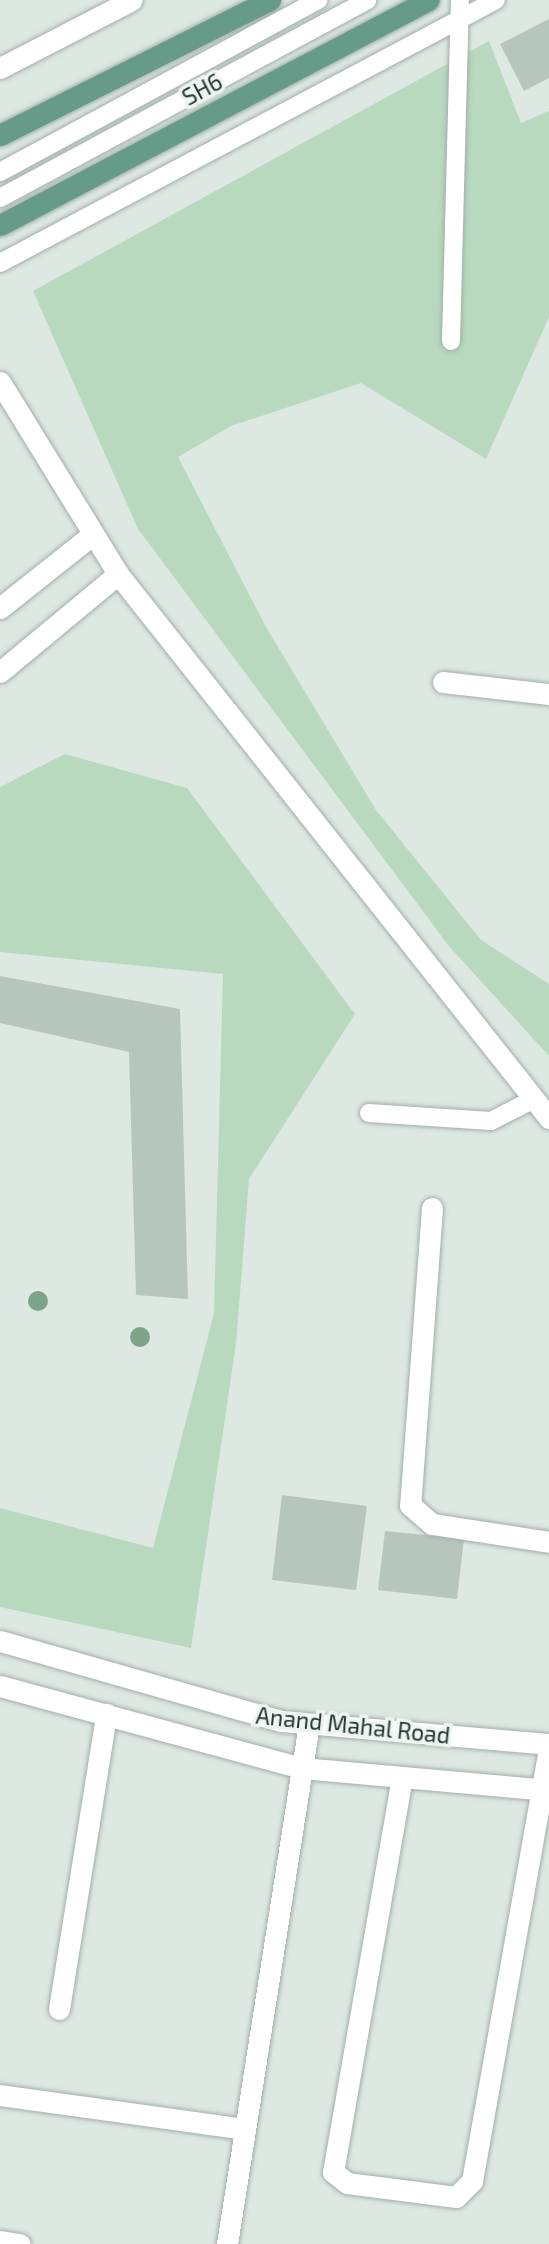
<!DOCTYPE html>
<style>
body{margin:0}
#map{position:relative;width:549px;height:2244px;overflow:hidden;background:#dee8e3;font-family:"Exo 2",sans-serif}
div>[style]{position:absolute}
.green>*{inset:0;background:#b8d9be}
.building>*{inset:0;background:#b6c6be}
.roads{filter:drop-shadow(0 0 2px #a1afa9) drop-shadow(0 0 2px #a1afa9)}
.service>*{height:18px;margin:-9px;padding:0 9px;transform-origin:9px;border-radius:9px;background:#fff}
.minor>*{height:21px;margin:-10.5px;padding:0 10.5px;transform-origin:10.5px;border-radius:10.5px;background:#fff}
.secondary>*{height:21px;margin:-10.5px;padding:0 10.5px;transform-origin:10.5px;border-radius:10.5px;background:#fff}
.primary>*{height:21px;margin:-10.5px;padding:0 10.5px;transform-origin:10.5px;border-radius:10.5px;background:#659b88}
.trees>*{width:20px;height:20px;margin:-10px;border-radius:50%;background:#7da389}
span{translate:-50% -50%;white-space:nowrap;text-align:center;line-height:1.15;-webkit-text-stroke:7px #eef5f1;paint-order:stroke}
.street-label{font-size:23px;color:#20372f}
</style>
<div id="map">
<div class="green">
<i style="clip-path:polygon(489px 41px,521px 123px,549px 111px,549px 317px,486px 459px,361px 383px,231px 426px,178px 457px,266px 627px,376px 810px,481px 940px,549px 984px,549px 1056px,448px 945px,138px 529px,33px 291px)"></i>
<i style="clip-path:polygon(65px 754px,187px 788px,355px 1014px,249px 1179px,236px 1344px,191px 1648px,0 1607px,0 1508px,153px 1548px,214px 1313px,223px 974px,0 952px,0 787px)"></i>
</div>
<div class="building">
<i style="clip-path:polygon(549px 19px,549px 78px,524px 91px,500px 44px)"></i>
<i style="clip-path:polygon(0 976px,180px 1009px,188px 1299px,136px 1295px,129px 1052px,0 1023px)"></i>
<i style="clip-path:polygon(282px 1495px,367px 1506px,356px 1590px,272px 1580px)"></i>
<i style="clip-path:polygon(385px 1531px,464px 1539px,457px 1599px,378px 1590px)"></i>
</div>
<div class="roads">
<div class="service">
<i style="left:0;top:172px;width:362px;rotate:-28.4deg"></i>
<i style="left:0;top:198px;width:417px;rotate:-28.3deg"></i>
<i style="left:0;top:263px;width:561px;rotate:-27.93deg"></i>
<i style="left:451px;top:341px;width:341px;rotate:-88.5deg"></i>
<i style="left:369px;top:1113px;width:122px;rotate:3.8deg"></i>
<i style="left:491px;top:1121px;width:48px;rotate:-27.1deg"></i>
</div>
<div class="minor">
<i style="left:0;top:68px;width:148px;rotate:-27.3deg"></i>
<i style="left:0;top:382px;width:225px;rotate:58.4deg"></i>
<i style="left:118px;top:574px;width:694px;rotate:51.61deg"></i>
<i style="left:0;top:608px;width:119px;rotate:-38.5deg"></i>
<i style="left:0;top:672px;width:153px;rotate:-39.7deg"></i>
<i style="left:443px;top:682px;width:107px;rotate:6.5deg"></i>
<i style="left:432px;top:1208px;width:298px;rotate:94.2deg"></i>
<i style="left:410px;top:1505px;width:29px;rotate:41deg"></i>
<i style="left:432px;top:1524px;width:118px;rotate:8.7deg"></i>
<i style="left:402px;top:1777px;width:401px;rotate:99.9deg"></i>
<i style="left:333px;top:2172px;width:18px;rotate:38deg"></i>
<i style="left:347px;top:2183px;width:110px;rotate:7.3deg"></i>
<i style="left:456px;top:2197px;width:23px;rotate:-45deg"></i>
<i style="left:472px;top:2181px;width:439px;rotate:-79.9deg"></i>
<i style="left:59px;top:2009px;width:299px;rotate:-80.9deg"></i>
<i style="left:0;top:2095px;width:247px;rotate:7.9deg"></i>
<i style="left:0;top:2241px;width:20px;rotate:9deg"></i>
<i style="left:227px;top:2244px;width:526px;rotate:-81.04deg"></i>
</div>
<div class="secondary">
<i style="left:0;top:1641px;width:292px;rotate:15.9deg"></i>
<i style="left:281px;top:1721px;width:269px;rotate:4.9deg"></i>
<i style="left:0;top:1686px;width:312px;rotate:15.2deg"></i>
<i style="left:301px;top:1768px;width:249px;rotate:5.1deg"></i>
</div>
<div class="primary">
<i style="left:0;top:135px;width:302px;rotate:-26.6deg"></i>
<i style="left:0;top:225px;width:484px;rotate:-27.7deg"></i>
</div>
</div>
<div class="trees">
<i style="left:38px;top:1301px"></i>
<i style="left:140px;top:1337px"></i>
</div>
<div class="street-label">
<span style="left:202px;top:89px;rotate:-28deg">SH6</span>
<span style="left:353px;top:1725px;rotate:6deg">Anand Mahal Road</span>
</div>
</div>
